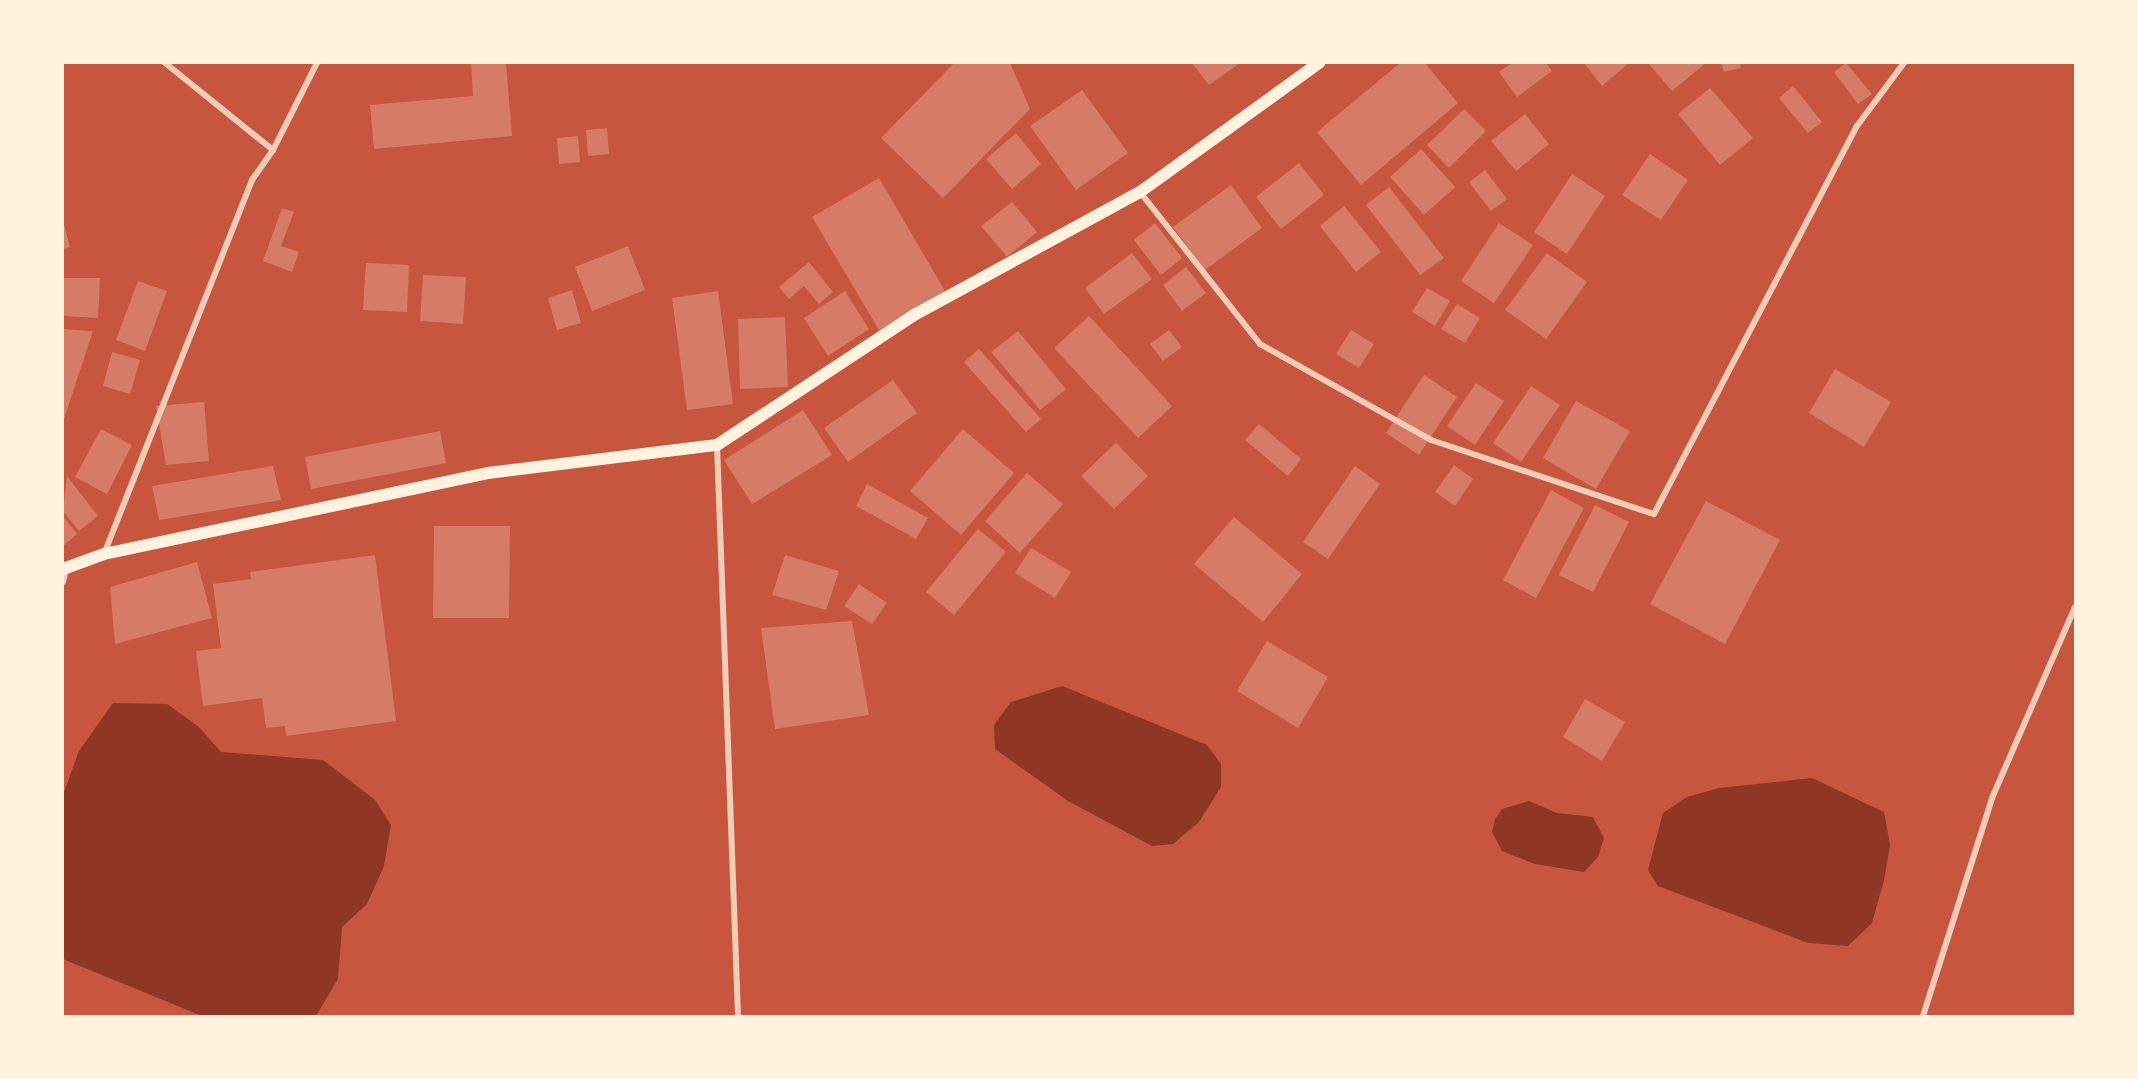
<!DOCTYPE html>
<style>
body{margin:0}
#map{position:relative;width:2138px;height:1079px;overflow:hidden;background:#c8553d;font-family:"Libre Baskerville",serif}
div>[style]{position:absolute}
.water>*{inset:0;background:#8f3625}
.building>*{inset:0;background:#d67c66}
.minor>*{height:6px;margin:-3px;padding:0 3px;transform-origin:3px;border-radius:3px;background:#f1ccb7}
.secondary>*{height:12px;margin:-6px;padding:0 6px;transform-origin:6px;border-radius:6px;background:#fff3e0}
span{translate:-50% -50%;white-space:nowrap;text-align:center;line-height:1.15;-webkit-text-stroke:6px #fff3e0;paint-order:stroke}
.frame{position:absolute;inset:0;border:64px solid #fff3e0;pointer-events:none}
</style>
<div id="map">
<div class="water">
<i style="clip-path:polygon(1062px 686px,1207px 745px,1221px 764px,1221px 787px,1199px 822px,1173px 844px,1152px 846px,1068px 801px,995px 749px,994px 725px,1011px 702px)"></i>
<i style="clip-path:polygon(113px 703px,167px 704px,199px 727px,221px 752px,323px 760px,375px 800px,391px 825px,384px 866px,367px 904px,342px 927px,338px 979px,316px 1016px,202px 1016px,63px 959px,63px 795px,79px 751px)"></i>
<i style="clip-path:polygon(1812px 778px,1884px 812px,1890px 845px,1884px 880px,1872px 923px,1848px 946px,1808px 943px,1658px 886px,1648px 870px,1663px 813px,1687px 797px,1719px 788px)"></i>
<i style="clip-path:polygon(1529px 801px,1557px 813px,1593px 817px,1604px 838px,1598px 857px,1584px 872px,1535px 864px,1502px 851px,1492px 832px,1495px 819px,1502px 809px)"></i>
</div>
<div class="building">
<i style="clip-path:polygon(471px 63px,506px 63px,512px 136px,374px 149px,370px 105px,473px 96px)"></i>
<i style="clip-path:polygon(954px 63px,1010px 63px,1030px 109px,943px 198px,881px 138px)"></i>
<i style="clip-path:polygon(1192px 63px,1240px 63px,1209px 85px)"></i>
<i style="clip-path:polygon(1400px 63px,1425px 63px,1458px 103px,1361px 185px,1317px 132px)"></i>
<i style="clip-path:polygon(1512px 63px,1546px 63px,1552px 71px,1517px 97px,1499px 72px)"></i>
<i style="clip-path:polygon(1584px 63px,1629px 63px,1602px 86px)"></i>
<i style="clip-path:polygon(1648px 63px,1706px 63px,1672px 91px)"></i>
<i style="clip-path:polygon(1721px 63px,1740px 63px,1741px 68px,1724px 72px)"></i>
<i style="clip-path:polygon(1846px 63px,1872px 94px,1858px 104px,1834px 72px)"></i>
<i style="clip-path:polygon(1793px 86px,1822px 122px,1808px 133px,1779px 98px)"></i>
<i style="clip-path:polygon(1710px 88px,1753px 138px,1720px 165px,1678px 114px)"></i>
<i style="clip-path:polygon(1082px 90px,1128px 153px,1076px 190px,1030px 126px)"></i>
<i style="clip-path:polygon(1464px 109px,1486px 131px,1449px 168px,1427px 145px)"></i>
<i style="clip-path:polygon(1525px 114px,1549px 144px,1516px 171px,1491px 141px)"></i>
<i style="clip-path:polygon(607px 128px,609px 154px,588px 156px,586px 130px)"></i>
<i style="clip-path:polygon(1016px 133px,1041px 164px,1012px 189px,986px 159px)"></i>
<i style="clip-path:polygon(578px 136px,580px 162px,559px 164px,557px 138px)"></i>
<i style="clip-path:polygon(1421px 149px,1455px 187px,1424px 215px,1390px 177px)"></i>
<i style="clip-path:polygon(1650px 154px,1688px 180px,1661px 220px,1622px 195px)"></i>
<i style="clip-path:polygon(1299px 163px,1324px 195px,1281px 229px,1256px 197px)"></i>
<i style="clip-path:polygon(1485px 170px,1507px 199px,1491px 211px,1469px 182px)"></i>
<i style="clip-path:polygon(1572px 174px,1605px 196px,1567px 254px,1534px 232px)"></i>
<i style="clip-path:polygon(879px 178px,945px 291px,879px 330px,812px 217px)"></i>
<i style="clip-path:polygon(1231px 185px,1262px 228px,1205px 270px,1173px 227px)"></i>
<i style="clip-path:polygon(1389px 187px,1444px 258px,1420px 275px,1366px 205px)"></i>
<i style="clip-path:polygon(1012px 202px,1037px 232px,1007px 257px,981px 226px)"></i>
<i style="clip-path:polygon(1344px 206px,1381px 252px,1356px 272px,1320px 226px)"></i>
<i style="clip-path:polygon(282px 208px,294px 212px,281px 246px,299px 252px,292px 272px,263px 261px)"></i>
<i style="clip-path:polygon(63px 220px,70px 247px,63px 249px)"></i>
<i style="clip-path:polygon(1155px 223px,1182px 258px,1161px 275px,1134px 240px)"></i>
<i style="clip-path:polygon(1499px 223px,1533px 245px,1494px 303px,1461px 281px)"></i>
<i style="clip-path:polygon(628px 246px,645px 290px,592px 311px,575px 267px)"></i>
<i style="clip-path:polygon(1132px 253px,1152px 279px,1104px 314px,1085px 288px)"></i>
<i style="clip-path:polygon(1547px 253px,1587px 282px,1546px 339px,1505px 310px)"></i>
<i style="clip-path:polygon(809px 262px,833px 292px,819px 304px,804px 286px,789px 299px,779px 287px)"></i>
<i style="clip-path:polygon(366px 263px,409px 265px,407px 312px,363px 310px)"></i>
<i style="clip-path:polygon(1186px 267px,1206px 293px,1182px 311px,1163px 285px)"></i>
<i style="clip-path:polygon(423px 275px,466px 277px,463px 324px,420px 321px)"></i>
<i style="clip-path:polygon(63px 278px,100px 278px,98px 318px,63px 316px)"></i>
<i style="clip-path:polygon(138px 281px,167px 291px,145px 351px,116px 340px)"></i>
<i style="clip-path:polygon(1427px 288px,1450px 301px,1435px 326px,1412px 312px)"></i>
<i style="clip-path:polygon(572px 290px,581px 323px,557px 330px,548px 298px)"></i>
<i style="clip-path:polygon(718px 291px,733px 404px,687px 410px,672px 298px)"></i>
<i style="clip-path:polygon(845px 291px,869px 329px,828px 356px,804px 318px)"></i>
<i style="clip-path:polygon(1457px 304px,1480px 318px,1465px 343px,1441px 329px)"></i>
<i style="clip-path:polygon(1089px 316px,1172px 406px,1138px 438px,1054px 348px)"></i>
<i style="clip-path:polygon(785px 317px,788px 387px,740px 389px,738px 319px)"></i>
<i style="clip-path:polygon(63px 329px,93px 331px,63px 422px)"></i>
<i style="clip-path:polygon(1169px 330px,1182px 347px,1163px 361px,1150px 344px)"></i>
<i style="clip-path:polygon(1351px 330px,1374px 344px,1359px 368px,1336px 354px)"></i>
<i style="clip-path:polygon(1018px 331px,1066px 389px,1040px 410px,991px 352px)"></i>
<i style="clip-path:polygon(979px 349px,1041px 419px,1026px 432px,964px 362px)"></i>
<i style="clip-path:polygon(112px 352px,140px 360px,130px 394px,103px 386px)"></i>
<i style="clip-path:polygon(1835px 369px,1891px 402px,1864px 447px,1809px 413px)"></i>
<i style="clip-path:polygon(1424px 375px,1457px 397px,1419px 455px,1386px 433px)"></i>
<i style="clip-path:polygon(893px 380px,917px 413px,848px 462px,824px 428px)"></i>
<i style="clip-path:polygon(1476px 383px,1504px 401px,1475px 445px,1447px 426px)"></i>
<i style="clip-path:polygon(1531px 386px,1560px 405px,1521px 462px,1493px 443px)"></i>
<i style="clip-path:polygon(1576px 401px,1630px 431px,1596px 489px,1543px 458px)"></i>
<i style="clip-path:polygon(204px 402px,209px 461px,166px 465px,156px 406px)"></i>
<i style="clip-path:polygon(803px 410px,832px 455px,752px 504px,724px 460px)"></i>
<i style="clip-path:polygon(1259px 424px,1301px 459px,1288px 476px,1245px 440px)"></i>
<i style="clip-path:polygon(101px 429px,132px 445px,107px 494px,75px 477px)"></i>
<i style="clip-path:polygon(963px 429px,1014px 473px,961px 535px,910px 491px)"></i>
<i style="clip-path:polygon(440px 431px,446px 463px,311px 489px,305px 457px)"></i>
<i style="clip-path:polygon(1116px 443px,1148px 476px,1114px 509px,1081px 476px)"></i>
<i style="clip-path:polygon(1454px 465px,1473px 479px,1455px 506px,1435px 492px)"></i>
<i style="clip-path:polygon(273px 466px,281px 500px,159px 520px,152px 486px)"></i>
<i style="clip-path:polygon(1355px 466px,1380px 484px,1328px 559px,1303px 542px)"></i>
<i style="clip-path:polygon(1027px 473px,1063px 504px,1020px 553px,985px 521px)"></i>
<i style="clip-path:polygon(67px 476px,98px 516px,79px 531px,63px 511px)"></i>
<i style="clip-path:polygon(867px 484px,928px 518px,916px 539px,856px 506px)"></i>
<i style="clip-path:polygon(1551px 490px,1584px 508px,1536px 598px,1503px 580px)"></i>
<i style="clip-path:polygon(1706px 501px,1780px 540px,1725px 644px,1650px 604px)"></i>
<i style="clip-path:polygon(1595px 505px,1629px 522px,1593px 592px,1559px 575px)"></i>
<i style="clip-path:polygon(63px 516px,77px 534px,63px 546px)"></i>
<i style="clip-path:polygon(1234px 517px,1302px 574px,1263px 622px,1194px 564px)"></i>
<i style="clip-path:polygon(434px 526px,510px 526px,509px 618px,433px 618px)"></i>
<i style="clip-path:polygon(978px 529px,1006px 552px,954px 615px,926px 592px)"></i>
<i style="clip-path:polygon(1031px 548px,1071px 572px,1055px 598px,1015px 573px)"></i>
<i style="clip-path:polygon(375px 555px,396px 721px,286px 736px,285px 726px,266px 728px,262px 698px,203px 706px,196px 651px,221px 648px,213px 584px,251px 579px,250px 572px)"></i>
<i style="clip-path:polygon(785px 555px,839px 571px,826px 610px,772px 595px)"></i>
<i style="clip-path:polygon(197px 562px,212px 618px,115px 644px,110px 587px)"></i>
<i style="clip-path:polygon(859px 584px,887px 603px,872px 624px,844px 606px)"></i>
<i style="clip-path:polygon(852px 621px,869px 715px,775px 729px,761px 628px)"></i>
<i style="clip-path:polygon(1267px 641px,1328px 677px,1298px 728px,1237px 691px)"></i>
<i style="clip-path:polygon(1585px 699px,1625px 722px,1602px 761px,1563px 737px)"></i>
</div>
<div class="minor">
<i style="left:273px;top:150px;width:97px;rotate:-63.2deg"></i>
<i style="left:1140px;top:192px;width:194px;rotate:51.7deg"></i>
<i style="left:1260px;top:344px;width:196px;rotate:29.3deg"></i>
<i style="left:1431px;top:440px;width:235px;rotate:18.4deg"></i>
<i style="left:1654px;top:514px;width:438px;rotate:-62.4deg"></i>
<i style="left:1857px;top:126px;width:79px;rotate:-53.3deg"></i>
<i style="left:717px;top:445px;width:571px;rotate:87.89deg"></i>
<i style="left:104px;top:554px;width:402px;rotate:-68.4deg"></i>
<i style="left:252px;top:180px;width:37px;rotate:-55deg"></i>
<i style="left:273px;top:150px;width:139px;rotate:-141.1deg"></i>
<i style="left:63px;top:582px;width:13px;rotate:-77deg"></i>
<i style="left:1923px;top:1016px;width:229px;rotate:-72.4deg"></i>
<i style="left:1992px;top:798px;width:208px;rotate:-66.5deg"></i>
</div>
<div class="secondary">
<i style="left:63px;top:569px;width:44px;rotate:-20.1deg"></i>
<i style="left:104px;top:554px;width:392px;rotate:-11.9deg"></i>
<i style="left:488px;top:473px;width:231px;rotate:-7deg"></i>
<i style="left:717px;top:445px;width:238px;rotate:-33.4deg"></i>
<i style="left:916px;top:314px;width:255px;rotate:-28.6deg"></i>
<i style="left:1140px;top:192px;width:221px;rotate:-35.8deg"></i>
</div>
<div class="frame"></div>
</div>
